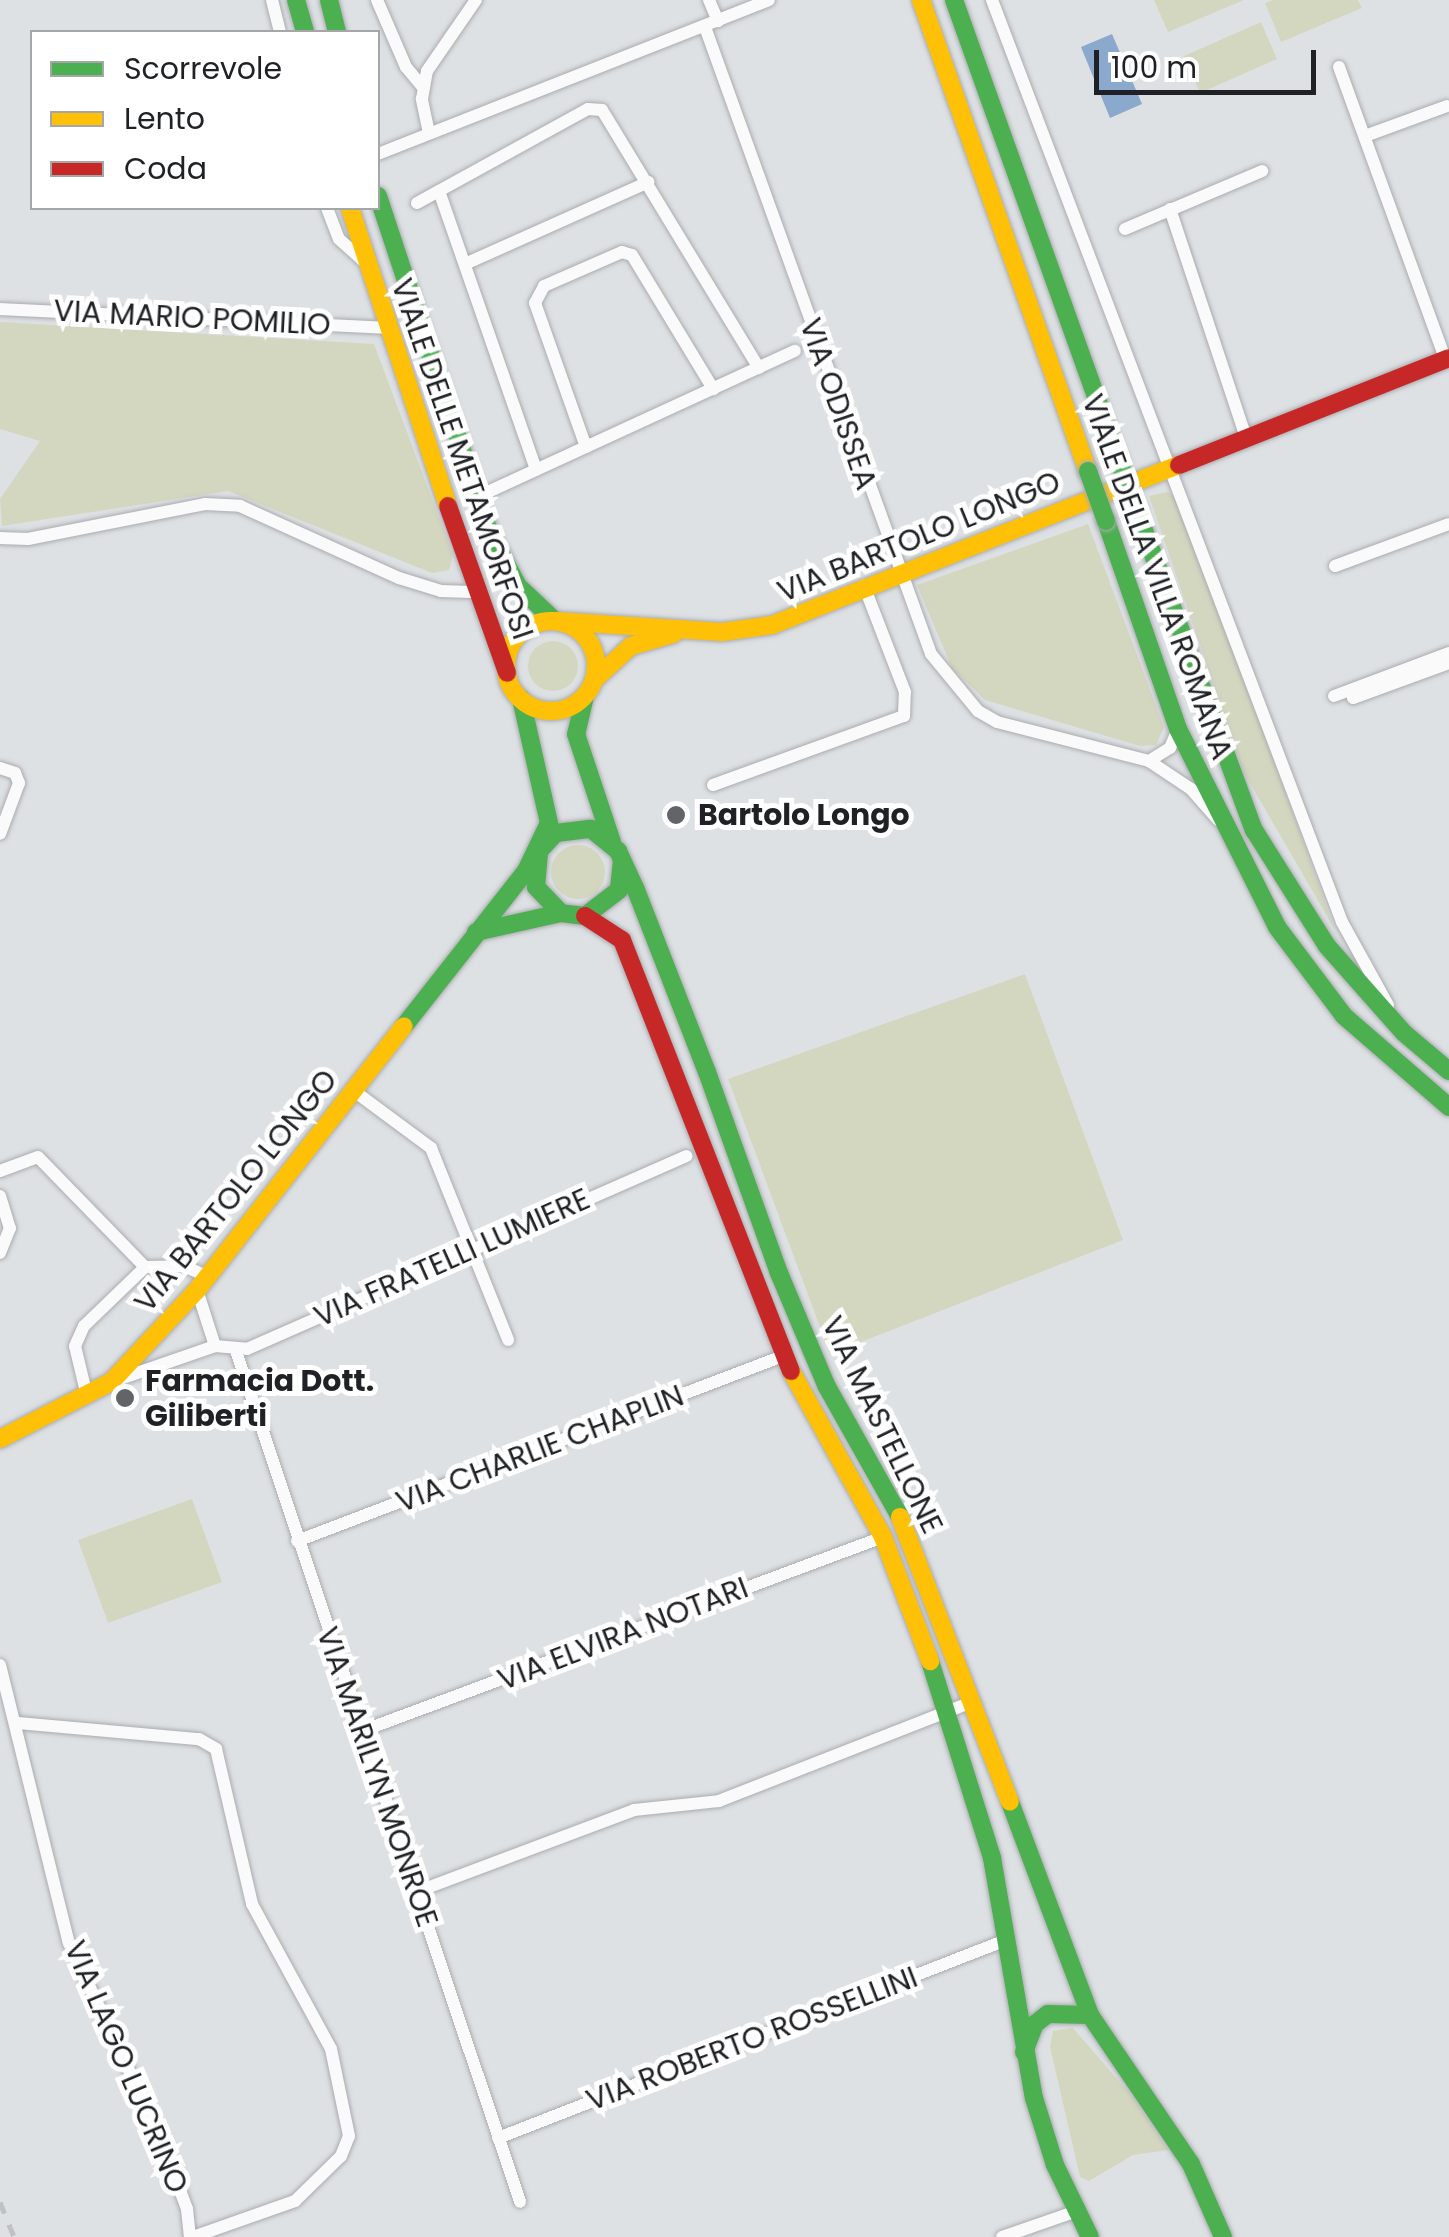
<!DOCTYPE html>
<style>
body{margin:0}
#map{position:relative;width:1449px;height:2237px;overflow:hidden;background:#dee1e4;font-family:Poppins,sans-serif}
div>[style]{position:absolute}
.green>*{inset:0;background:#d4d7bf}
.round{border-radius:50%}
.water>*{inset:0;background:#8ba8cd}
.roads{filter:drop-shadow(0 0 2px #aaacaf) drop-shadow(0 0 2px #aaacaf)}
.street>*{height:12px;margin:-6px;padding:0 6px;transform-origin:6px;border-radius:6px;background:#fafafb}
.fast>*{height:18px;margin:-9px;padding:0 9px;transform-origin:9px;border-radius:9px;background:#4caf50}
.slow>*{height:18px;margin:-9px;padding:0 9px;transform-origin:9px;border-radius:9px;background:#ffc107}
.slow>.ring{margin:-9px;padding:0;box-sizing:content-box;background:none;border:18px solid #ffc107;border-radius:50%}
.jam>*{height:18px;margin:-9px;padding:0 9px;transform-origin:9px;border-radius:9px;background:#c62828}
.rail>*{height:5px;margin-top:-2.5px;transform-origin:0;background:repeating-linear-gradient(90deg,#c0c2c2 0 12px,transparent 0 24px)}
.bridges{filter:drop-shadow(0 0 2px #aaacaf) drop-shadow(0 0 2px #aaacaf)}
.fast-bridge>*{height:18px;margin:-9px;padding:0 9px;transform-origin:9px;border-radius:9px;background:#4caf50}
.dots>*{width:28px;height:28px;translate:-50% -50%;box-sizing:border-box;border:5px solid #fff;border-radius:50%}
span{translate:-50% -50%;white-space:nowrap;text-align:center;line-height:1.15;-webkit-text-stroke:10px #fff;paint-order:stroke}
.street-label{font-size:30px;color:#1f2124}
.poi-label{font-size:30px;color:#1f2124;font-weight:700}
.left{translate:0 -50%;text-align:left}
.legend{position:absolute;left:30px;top:30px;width:350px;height:180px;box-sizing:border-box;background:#fff;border:2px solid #a5a6a7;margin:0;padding:12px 18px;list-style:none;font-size:30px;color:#1f2124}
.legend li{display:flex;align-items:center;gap:20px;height:50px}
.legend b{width:50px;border:2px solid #a5a6a7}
.scale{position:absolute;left:1094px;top:50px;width:222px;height:45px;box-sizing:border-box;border:5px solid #1f2124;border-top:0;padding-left:12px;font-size:30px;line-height:35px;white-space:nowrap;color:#1f2124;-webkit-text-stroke:8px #fff;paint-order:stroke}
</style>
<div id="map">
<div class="green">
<i style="clip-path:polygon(1154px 0,1244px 0,1168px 32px)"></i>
<i style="clip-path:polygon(1273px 0,1358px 0,1362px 8px,1281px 42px,1265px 3px)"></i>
<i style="clip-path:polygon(1261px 22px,1277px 59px,1200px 93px,1184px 56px)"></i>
<i style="clip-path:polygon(0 322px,374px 344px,453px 555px,449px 570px,432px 573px,228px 491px,2px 526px,0 499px,40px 441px,0 429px)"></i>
<i style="clip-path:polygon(1168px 492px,1180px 501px,1335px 930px,1244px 773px,1149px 496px)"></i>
<i style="clip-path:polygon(1088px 524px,1164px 727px,1156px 745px,1140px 746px,985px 700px,952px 668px,917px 585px)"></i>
<i class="round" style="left:528px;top:641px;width:50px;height:50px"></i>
<i class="round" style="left:551px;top:845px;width:54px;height:54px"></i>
<i style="clip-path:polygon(1025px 974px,1123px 1240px,830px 1354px,728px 1079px)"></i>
<i style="clip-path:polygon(192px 1499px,222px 1582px,108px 1623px,78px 1540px)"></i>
<i style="clip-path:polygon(1073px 2028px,1131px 2095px,1168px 2150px,1133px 2155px,1089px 2181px,1080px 2177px,1050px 2047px,1053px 2031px)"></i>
</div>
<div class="water">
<i style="clip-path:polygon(1112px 34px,1142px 104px,1110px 118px,1081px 47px)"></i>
</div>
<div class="roads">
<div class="street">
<i style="left:272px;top:0;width:33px;rotate:76deg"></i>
<i style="left:377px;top:0;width:73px;rotate:66.6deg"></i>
<i style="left:406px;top:67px;width:25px;rotate:50deg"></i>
<i style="left:709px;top:0;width:23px;rotate:67deg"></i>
<i style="left:992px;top:0;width:986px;rotate:69.21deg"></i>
<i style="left:1342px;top:922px;width:95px;rotate:61deg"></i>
<i style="left:705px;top:27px;width:666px;rotate:70.18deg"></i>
<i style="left:931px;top:654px;width:74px;rotate:50.5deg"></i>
<i style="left:978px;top:711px;width:22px;rotate:30deg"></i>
<i style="left:997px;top:722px;width:157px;rotate:14.4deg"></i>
<i style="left:1149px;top:761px;width:50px;rotate:33.7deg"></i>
<i style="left:1191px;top:789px;width:41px;rotate:48.9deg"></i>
<i style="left:1339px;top:67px;width:311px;rotate:70deg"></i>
<i style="left:429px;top:133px;width:35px;rotate:-102deg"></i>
<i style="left:422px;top:99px;width:28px;rotate:-80deg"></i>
<i style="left:427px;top:71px;width:86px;rotate:-55.4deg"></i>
<i style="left:1365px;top:136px;width:87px;rotate:-20.1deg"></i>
<i style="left:378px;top:154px;width:420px;rotate:-21.5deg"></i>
<i style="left:439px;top:191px;width:295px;rotate:70.8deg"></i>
<i style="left:417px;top:203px;width:195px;rotate:-28.8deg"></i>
<i style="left:588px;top:109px;width:14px;rotate:4deg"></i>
<i style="left:602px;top:110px;width:302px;rotate:58.7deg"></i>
<i style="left:327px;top:208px;width:33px;rotate:69deg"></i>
<i style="left:339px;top:239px;width:36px;rotate:42deg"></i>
<i style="left:1170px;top:209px;width:241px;rotate:71.6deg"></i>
<i style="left:1125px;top:229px;width:149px;rotate:-22.9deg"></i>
<i style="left:465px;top:264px;width:201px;rotate:-24.1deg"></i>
<i style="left:0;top:309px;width:384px;rotate:2.8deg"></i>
<i style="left:586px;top:447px;width:153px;rotate:-109.5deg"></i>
<i style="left:535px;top:303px;width:19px;rotate:-62deg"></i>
<i style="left:544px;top:286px;width:85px;rotate:-23.6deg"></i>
<i style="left:622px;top:252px;width:10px;rotate:17deg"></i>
<i style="left:632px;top:255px;width:157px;rotate:58.8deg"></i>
<i style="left:477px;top:497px;width:350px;rotate:-24.7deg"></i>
<i style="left:0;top:538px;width:28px;rotate:2deg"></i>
<i style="left:28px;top:539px;width:180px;rotate:-11.2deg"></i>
<i style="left:205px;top:504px;width:35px;rotate:3deg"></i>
<i style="left:240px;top:506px;width:175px;rotate:24.4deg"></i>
<i style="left:399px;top:578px;width:44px;rotate:17.2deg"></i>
<i style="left:441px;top:591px;width:37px;rotate:2deg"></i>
<i style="left:1335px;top:566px;width:121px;rotate:-20.2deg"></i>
<i style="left:1334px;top:696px;width:123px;rotate:-20.5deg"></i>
<i style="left:1353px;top:698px;width:102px;rotate:-20deg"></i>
<i style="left:1149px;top:761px;width:25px;rotate:-32deg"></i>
<i style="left:1170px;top:748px;width:21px;rotate:-67deg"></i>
<i style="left:0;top:768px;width:16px;rotate:18deg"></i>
<i style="left:15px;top:773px;width:11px;rotate:68deg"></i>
<i style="left:19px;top:783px;width:54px;rotate:110.4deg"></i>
<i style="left:713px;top:785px;width:203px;rotate:-19.9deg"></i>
<i style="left:904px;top:716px;width:24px;rotate:-88deg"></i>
<i style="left:905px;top:692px;width:114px;rotate:-111.1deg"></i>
<i style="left:354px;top:1091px;width:96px;rotate:36.5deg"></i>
<i style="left:431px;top:1148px;width:207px;rotate:68.1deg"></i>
<i style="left:0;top:1171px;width:40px;rotate:-20.2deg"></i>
<i style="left:38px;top:1157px;width:153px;rotate:45.8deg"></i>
<i style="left:0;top:1196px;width:34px;rotate:73deg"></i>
<i style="left:10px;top:1228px;width:27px;rotate:112deg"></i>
<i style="left:215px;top:1346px;width:32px;rotate:5deg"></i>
<i style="left:247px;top:1349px;width:480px;rotate:-23.7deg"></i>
<i style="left:236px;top:1351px;width:897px;rotate:71.54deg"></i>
<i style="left:114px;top:1381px;width:107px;rotate:-19.1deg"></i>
<i style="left:215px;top:1346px;width:59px;rotate:-107.8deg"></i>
<i style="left:87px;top:1396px;width:51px;rotate:-103.5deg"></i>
<i style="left:75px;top:1346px;width:22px;rotate:-66deg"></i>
<i style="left:84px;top:1326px;width:85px;rotate:-44deg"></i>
<i style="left:145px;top:1267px;width:39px;rotate:-1deg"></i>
<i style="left:184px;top:1266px;width:27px;rotate:24deg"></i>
<i style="left:297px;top:1541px;width:520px;rotate:-20.84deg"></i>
<i style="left:0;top:1665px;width:286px;rotate:76.1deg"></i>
<i style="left:69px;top:1943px;width:213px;rotate:64.8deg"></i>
<i style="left:160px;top:2136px;width:78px;rotate:69.7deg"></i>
<i style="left:187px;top:2209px;width:28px;rotate:84deg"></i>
<i style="left:18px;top:1723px;width:182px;rotate:5.1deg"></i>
<i style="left:199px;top:1739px;width:20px;rotate:30deg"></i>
<i style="left:216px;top:1749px;width:159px;rotate:76.9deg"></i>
<i style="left:252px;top:1904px;width:165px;rotate:61.4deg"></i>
<i style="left:331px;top:2049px;width:89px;rotate:78.3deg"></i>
<i style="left:349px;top:2136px;width:22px;rotate:112deg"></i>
<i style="left:341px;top:2156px;width:64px;rotate:135.6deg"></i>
<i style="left:295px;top:2201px;width:108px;rotate:160.6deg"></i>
<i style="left:362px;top:1731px;width:556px;rotate:-20.42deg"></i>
<i style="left:416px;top:1892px;width:233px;rotate:-20.6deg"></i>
<i style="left:634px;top:1810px;width:85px;rotate:-6deg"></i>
<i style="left:719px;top:1801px;width:272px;rotate:-21.4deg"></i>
<i style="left:498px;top:2138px;width:545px;rotate:-21.29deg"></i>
<i style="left:1002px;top:2237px;width:79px;rotate:-19.1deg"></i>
</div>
<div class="fast">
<i style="left:296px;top:0;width:33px;rotate:74deg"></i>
<i style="left:329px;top:0;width:33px;rotate:76deg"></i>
<i style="left:954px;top:0;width:490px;rotate:70.3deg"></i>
<i style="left:378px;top:196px;width:353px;rotate:71.7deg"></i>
<i style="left:489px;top:531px;width:62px;rotate:62.2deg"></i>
<i style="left:518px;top:586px;width:51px;rotate:43.4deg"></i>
<i style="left:1137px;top:511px;width:340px;rotate:69.9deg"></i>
<i style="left:1254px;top:830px;width:137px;rotate:57.8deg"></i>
<i style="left:1327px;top:946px;width:116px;rotate:48.5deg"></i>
<i style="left:1404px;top:1033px;width:59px;rotate:40.2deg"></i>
<i style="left:1106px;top:521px;width:220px;rotate:70.9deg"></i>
<i style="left:1178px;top:729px;width:221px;rotate:63.4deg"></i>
<i style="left:1277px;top:927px;width:111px;rotate:53deg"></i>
<i style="left:1344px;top:1016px;width:139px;rotate:40.9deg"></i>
<i style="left:585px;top:696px;width:39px;rotate:103deg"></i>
<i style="left:576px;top:734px;width:114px;rotate:71.6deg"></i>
<i style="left:622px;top:860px;width:30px;rotate:96deg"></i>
<i style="left:619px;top:890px;width:43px;rotate:142.6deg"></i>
<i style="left:585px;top:916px;width:24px;rotate:-173deg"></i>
<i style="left:561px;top:913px;width:36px;rotate:-134deg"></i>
<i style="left:536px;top:887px;width:36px;rotate:-85deg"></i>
<i style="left:539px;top:851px;width:25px;rotate:-47deg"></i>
<i style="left:556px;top:833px;width:35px;rotate:-7deg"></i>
<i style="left:591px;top:829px;width:35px;rotate:39deg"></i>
<i style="left:618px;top:851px;width:43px;rotate:65.2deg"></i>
<i style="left:636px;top:890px;width:195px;rotate:68.7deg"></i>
<i style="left:707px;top:1072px;width:214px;rotate:70.3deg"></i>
<i style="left:779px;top:1273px;width:121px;rotate:67.2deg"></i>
<i style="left:826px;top:1385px;width:151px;rotate:60.7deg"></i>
<i style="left:476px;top:932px;width:87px;rotate:-12.6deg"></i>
<i style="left:404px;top:1026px;width:197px;rotate:-51.8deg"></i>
<i style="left:526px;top:871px;width:53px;rotate:-64.4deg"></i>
<i style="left:549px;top:823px;width:127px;rotate:-102.7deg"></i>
<i style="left:930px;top:1661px;width:207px;rotate:72.5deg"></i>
<i style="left:992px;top:1858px;width:244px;rotate:80.1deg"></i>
<i style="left:1034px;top:2098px;width:70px;rotate:72.6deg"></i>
<i style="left:1055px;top:2165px;width:80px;rotate:64.1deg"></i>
<i style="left:1010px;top:1802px;width:228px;rotate:69.4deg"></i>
<i style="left:1090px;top:2015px;width:180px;rotate:55.9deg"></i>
<i style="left:1191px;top:2164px;width:80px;rotate:66.3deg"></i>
<i style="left:1024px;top:2052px;width:30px;rotate:-69deg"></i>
<i style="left:1035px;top:2024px;width:16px;rotate:-38deg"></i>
<i style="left:1048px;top:2014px;width:42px;rotate:1.4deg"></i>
</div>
<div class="slow">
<i style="left:921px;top:0;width:500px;rotate:70.5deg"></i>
<i style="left:350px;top:208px;width:314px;rotate:71.8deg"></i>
<i style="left:555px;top:621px;width:167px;rotate:3.8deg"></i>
<i style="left:722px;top:632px;width:50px;rotate:-8deg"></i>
<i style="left:772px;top:625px;width:437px;rotate:-21.5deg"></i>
<i class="ring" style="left:506px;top:621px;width:72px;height:72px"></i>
<i style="left:594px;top:680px;width:50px;rotate:-42.6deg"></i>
<i style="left:631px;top:646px;width:44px;rotate:-15.9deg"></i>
<i style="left:791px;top:1371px;width:190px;rotate:61deg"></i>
<i style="left:883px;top:1537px;width:133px;rotate:69.2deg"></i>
<i style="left:0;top:1439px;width:125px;rotate:-27.2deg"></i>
<i style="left:111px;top:1382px;width:126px;rotate:-46.9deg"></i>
<i style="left:197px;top:1290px;width:335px;rotate:-51.9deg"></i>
<i style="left:900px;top:1517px;width:305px;rotate:68.9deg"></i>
</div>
<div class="jam">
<i style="left:1179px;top:465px;width:290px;rotate:-21.6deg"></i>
<i style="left:448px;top:506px;width:177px;rotate:70.5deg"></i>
<i style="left:585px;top:916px;width:44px;rotate:33deg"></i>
<i style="left:622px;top:940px;width:463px;rotate:68.6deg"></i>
</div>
</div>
<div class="rail">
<i style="left:0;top:2202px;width:38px;rotate:68deg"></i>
</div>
<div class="bridges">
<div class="fast-bridge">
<i style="left:1119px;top:461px;width:53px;rotate:70.2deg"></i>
<i style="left:1088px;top:471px;width:53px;rotate:70.2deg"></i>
</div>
</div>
<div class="dots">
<i style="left:676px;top:815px;background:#626467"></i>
<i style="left:125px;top:1398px;background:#626467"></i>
</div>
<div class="street-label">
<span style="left:192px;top:318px;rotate:3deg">VIA MARIO POMILIO</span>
<span style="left:838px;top:404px;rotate:71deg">VIA ODISSEA</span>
<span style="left:462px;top:459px;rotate:71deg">VIALE DELLE METAMORFOSI</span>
<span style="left:919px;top:537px;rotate:-22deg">VIA BARTOLO LONGO</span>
<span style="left:1157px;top:577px;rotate:70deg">VIALE DELLA VILLA ROMANA</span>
<span style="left:236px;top:1191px;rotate:-51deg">VIA BARTOLO LONGO</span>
<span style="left:452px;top:1258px;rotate:-24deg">VIA FRATELLI LUMIERE</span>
<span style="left:882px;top:1425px;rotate:64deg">VIA MASTELLONE</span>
<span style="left:540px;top:1449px;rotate:-21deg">VIA CHARLIE CHAPLIN</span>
<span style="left:623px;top:1634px;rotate:-21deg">VIA ELVIRA NOTARI</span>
<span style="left:377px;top:1777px;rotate:71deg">VIA MARILYN MONROE</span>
<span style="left:752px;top:2039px;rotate:-21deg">VIA ROBERTO ROSSELLINI</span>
<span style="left:126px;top:2067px;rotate:67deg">VIA LAGO LUCRINO</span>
</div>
<div class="poi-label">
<span class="left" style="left:698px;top:815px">Bartolo Longo</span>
<span class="left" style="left:145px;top:1398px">Farmacia Dott.<br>Giliberti</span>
</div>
<ul class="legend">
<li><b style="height:12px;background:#4caf50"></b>Scorrevole</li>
<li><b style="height:12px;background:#ffc107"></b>Lento</li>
<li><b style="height:12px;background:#c62828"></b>Coda</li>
</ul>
<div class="scale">100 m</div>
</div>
